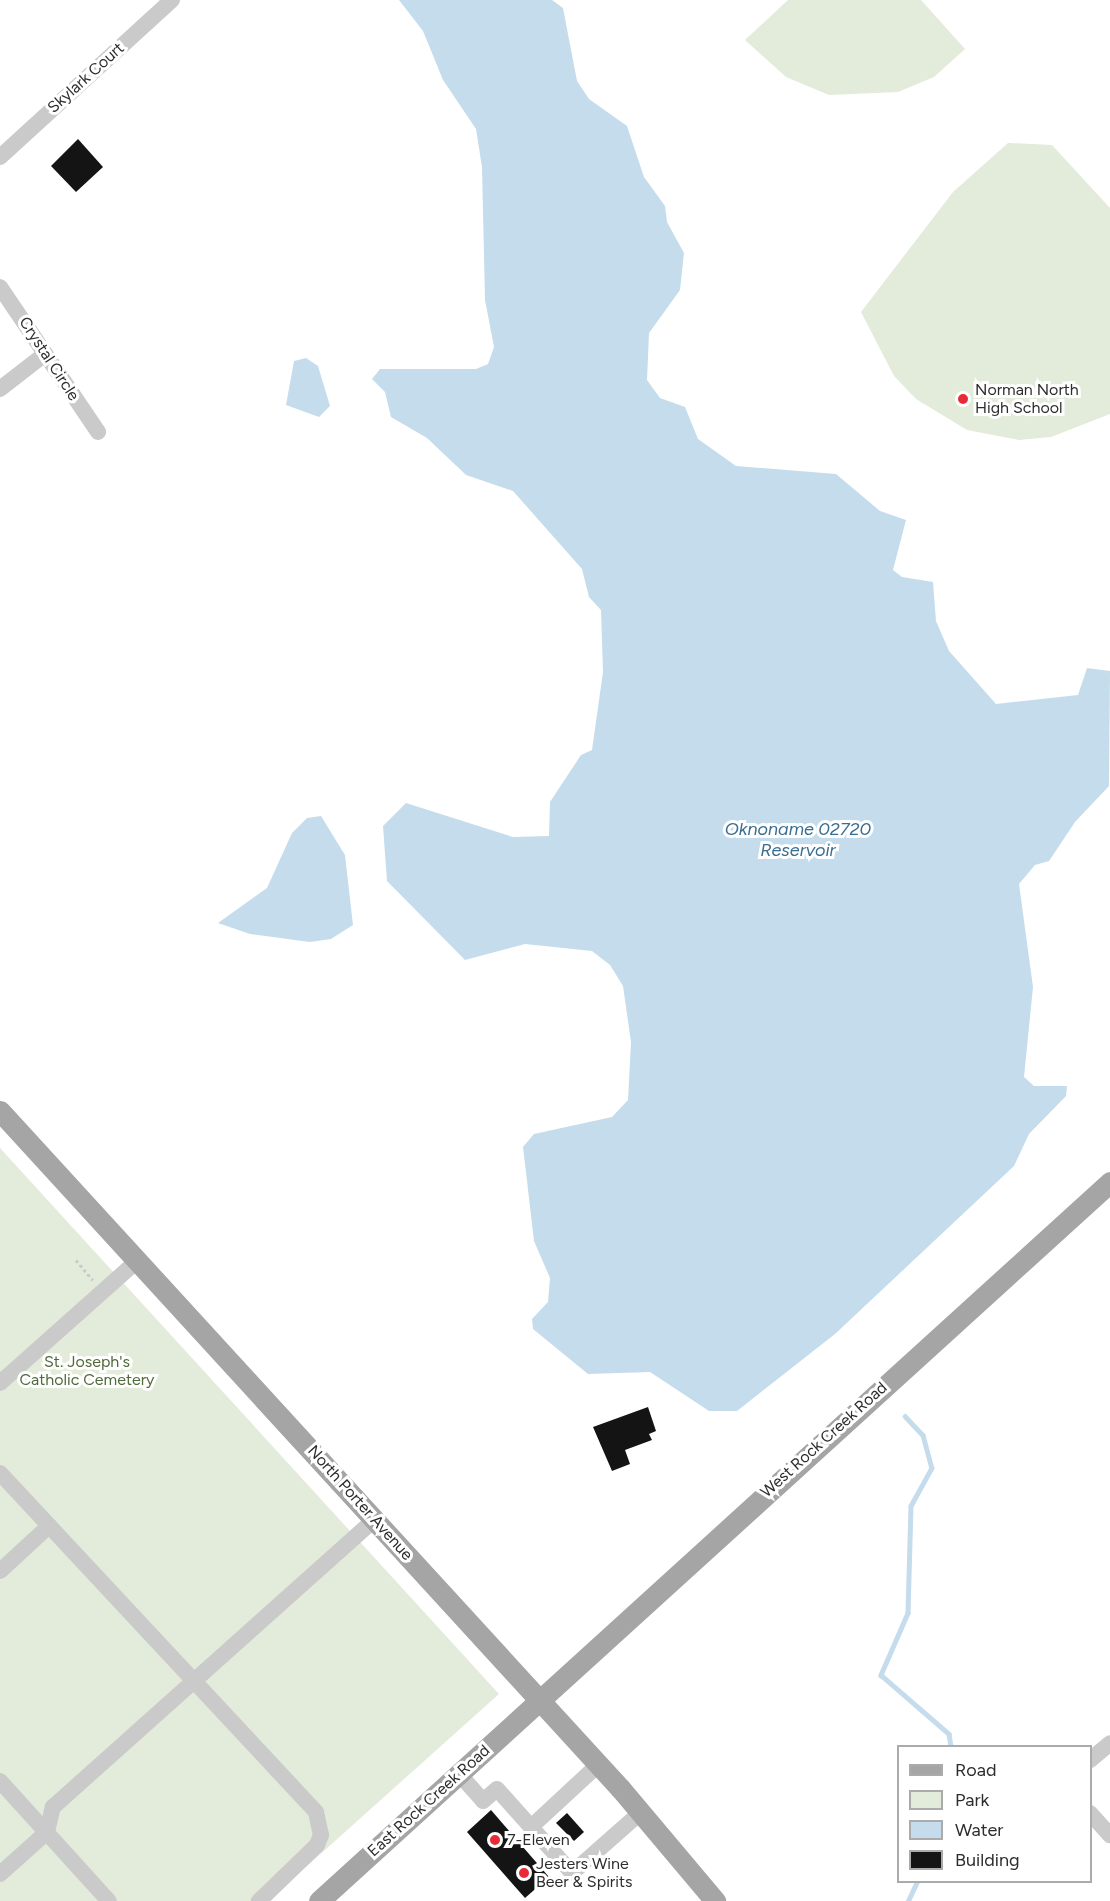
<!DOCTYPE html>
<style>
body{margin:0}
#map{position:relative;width:1110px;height:1901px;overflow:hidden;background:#fff;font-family:Figtree,sans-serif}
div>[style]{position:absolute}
.green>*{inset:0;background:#e3ebda}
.water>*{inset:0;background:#c5dcec}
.stream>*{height:4.5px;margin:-2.25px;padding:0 2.25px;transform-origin:2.25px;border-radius:2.25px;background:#c5dcec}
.building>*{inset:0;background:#141414}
.path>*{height:3px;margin-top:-1.5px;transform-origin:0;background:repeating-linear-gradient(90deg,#cacaca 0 3px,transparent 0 6px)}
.minor>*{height:16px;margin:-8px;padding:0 8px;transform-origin:8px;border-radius:8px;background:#cacaca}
.major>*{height:21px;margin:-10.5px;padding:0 10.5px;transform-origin:10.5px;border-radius:10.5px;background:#a5a5a5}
.dots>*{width:16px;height:16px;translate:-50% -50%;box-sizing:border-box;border:3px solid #fff;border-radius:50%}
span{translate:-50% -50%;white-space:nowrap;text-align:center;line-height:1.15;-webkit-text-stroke:6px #fff;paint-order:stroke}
.street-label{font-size:16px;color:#2d2d2d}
.poi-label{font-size:16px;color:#2d2d2d}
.left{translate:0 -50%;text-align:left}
.park-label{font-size:16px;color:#50693a}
.water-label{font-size:18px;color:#3a6e90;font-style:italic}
.legend{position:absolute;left:897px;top:1745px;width:195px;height:138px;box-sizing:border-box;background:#fff;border:2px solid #ababab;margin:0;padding:8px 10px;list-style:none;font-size:18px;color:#2d2d2d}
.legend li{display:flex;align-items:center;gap:12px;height:30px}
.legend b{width:30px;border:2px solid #ababab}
</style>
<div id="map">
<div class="green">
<i style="clip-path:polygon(788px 0,921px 0,965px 49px,934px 77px,898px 92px,829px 95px,786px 77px,745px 40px)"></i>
<i style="clip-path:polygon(1008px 143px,1052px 145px,1110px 208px,1110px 414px,1051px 437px,1019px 440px,967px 430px,916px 399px,894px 376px,861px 312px,953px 192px)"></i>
<i style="clip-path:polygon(0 1148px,499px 1694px,268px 1901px,0 1901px)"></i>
</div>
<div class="water">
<i style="clip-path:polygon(399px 0,552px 0,563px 8px,577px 81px,589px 99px,627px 126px,644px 177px,665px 206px,667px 222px,684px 253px,680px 290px,649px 333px,647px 380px,660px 398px,685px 407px,698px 439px,736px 466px,836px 474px,880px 511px,906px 520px,893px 570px,902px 577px,933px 582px,936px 621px,949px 651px,996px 704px,1078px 695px,1087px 668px,1110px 671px,1109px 786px,1075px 822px,1049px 861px,1035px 865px,1019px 884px,1033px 987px,1024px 1077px,1034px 1086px,1067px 1086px,1066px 1096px,1029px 1134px,1014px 1166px,835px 1334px,737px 1411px,709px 1411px,650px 1372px,588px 1374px,533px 1329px,532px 1319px,548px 1302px,550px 1278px,534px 1241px,523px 1147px,534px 1134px,612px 1117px,628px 1100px,631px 1042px,623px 986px,610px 965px,592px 951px,525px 944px,465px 960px,387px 881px,383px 826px,406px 803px,513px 837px,549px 836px,550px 802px,581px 755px,592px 750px,603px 672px,601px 610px,589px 597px,582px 569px,513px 491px,466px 475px,427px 438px,391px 417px,385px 392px,372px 379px,380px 369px,476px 369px,488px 364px,494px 347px,485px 300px,482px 167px,476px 129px,443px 80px,423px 31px)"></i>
<i style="clip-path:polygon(306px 358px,318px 366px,330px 406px,319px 417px,286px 405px,294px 361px)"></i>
<i style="clip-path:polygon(321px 816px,345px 855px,353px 925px,331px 939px,310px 942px,250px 934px,218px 923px,267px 888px,292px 833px,307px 818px)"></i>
</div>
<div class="stream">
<i style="left:905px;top:1416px;width:26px;rotate:47deg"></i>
<i style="left:923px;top:1435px;width:34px;rotate:75deg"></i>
<i style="left:932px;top:1468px;width:43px;rotate:118.9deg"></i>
<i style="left:911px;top:1506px;width:107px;rotate:91.6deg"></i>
<i style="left:908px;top:1613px;width:68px;rotate:113.5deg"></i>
<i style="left:881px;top:1675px;width:90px;rotate:40.9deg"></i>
<i style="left:949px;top:1734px;width:12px;rotate:81deg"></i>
<i style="left:908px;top:1901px;width:21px;rotate:-65deg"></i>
</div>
<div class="building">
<i style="clip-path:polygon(78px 139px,103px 167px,76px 192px,51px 166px)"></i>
<i style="clip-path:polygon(648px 1407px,656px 1431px,649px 1434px,652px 1440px,625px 1450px,630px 1464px,612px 1471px,593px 1427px)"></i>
<i style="clip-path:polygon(491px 1810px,549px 1877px,525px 1898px,467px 1832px)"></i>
<i style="clip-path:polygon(567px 1813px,584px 1832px,574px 1841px,556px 1823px)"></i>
</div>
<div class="path">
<i style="left:76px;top:1260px;width:26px;rotate:50deg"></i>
</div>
<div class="minor">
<i style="left:0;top:157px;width:233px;rotate:-42.4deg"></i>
<i style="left:0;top:287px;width:175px;rotate:55.9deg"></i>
<i style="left:0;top:389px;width:57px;rotate:-37.9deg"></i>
<i style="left:0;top:1383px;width:183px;rotate:-41.7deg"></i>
<i style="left:0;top:1473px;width:463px;rotate:47deg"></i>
<i style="left:316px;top:1812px;width:24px;rotate:78deg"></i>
<i style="left:321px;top:1835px;width:11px;rotate:112deg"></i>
<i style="left:317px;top:1845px;width:81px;rotate:136deg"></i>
<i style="left:0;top:1571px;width:67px;rotate:-42.6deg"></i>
<i style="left:1090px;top:1760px;width:26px;rotate:-40deg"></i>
<i style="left:459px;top:1774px;width:36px;rotate:48deg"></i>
<i style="left:483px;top:1801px;width:18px;rotate:-41deg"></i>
<i style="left:497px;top:1789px;width:113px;rotate:48.2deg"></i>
<i style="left:572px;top:1873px;width:91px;rotate:-41.4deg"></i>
<i style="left:0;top:1781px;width:162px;rotate:47.8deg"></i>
<i style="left:1090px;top:1813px;width:30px;rotate:48deg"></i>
<i style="left:531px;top:1827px;width:91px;rotate:-42.8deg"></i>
<i style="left:0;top:1874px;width:63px;rotate:-41.8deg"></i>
<i style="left:47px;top:1832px;width:26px;rotate:-77deg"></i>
<i style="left:53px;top:1807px;width:432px;rotate:-41.8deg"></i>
</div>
<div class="major">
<i style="left:0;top:1111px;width:918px;rotate:47.52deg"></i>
<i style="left:620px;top:1788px;width:148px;rotate:49.9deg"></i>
<i style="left:319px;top:1901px;width:1069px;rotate:-42.27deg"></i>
</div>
<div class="dots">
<i style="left:963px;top:399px;background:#e92a37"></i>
<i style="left:495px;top:1840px;background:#e92a37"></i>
<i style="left:524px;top:1873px;background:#e92a37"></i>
</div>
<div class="street-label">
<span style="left:86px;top:78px;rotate:-42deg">Skylark Court</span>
<span style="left:49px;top:359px;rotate:57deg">Crystal Circle</span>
<span style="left:824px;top:1440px;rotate:-42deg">West Rock Creek Road</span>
<span style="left:360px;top:1503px;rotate:48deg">North Porter Avenue</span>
<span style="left:429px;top:1801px;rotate:-42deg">East Rock Creek Road</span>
</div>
<div class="poi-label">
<span class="left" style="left:975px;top:399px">Norman North<br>High School</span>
<span class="left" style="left:507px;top:1840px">7-Eleven</span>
<span class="left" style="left:536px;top:1873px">Jesters Wine<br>Beer &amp; Spirits</span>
</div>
<div class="park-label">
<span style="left:87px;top:1371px">St. Joseph's<br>Catholic Cemetery</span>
</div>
<div class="water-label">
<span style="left:798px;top:840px">Oknoname 02720<br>Reservoir</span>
</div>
<ul class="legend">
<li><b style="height:8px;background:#a5a5a5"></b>Road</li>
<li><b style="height:16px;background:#e3ebda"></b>Park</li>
<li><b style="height:16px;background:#c5dcec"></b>Water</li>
<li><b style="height:16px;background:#141414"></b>Building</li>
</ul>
</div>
